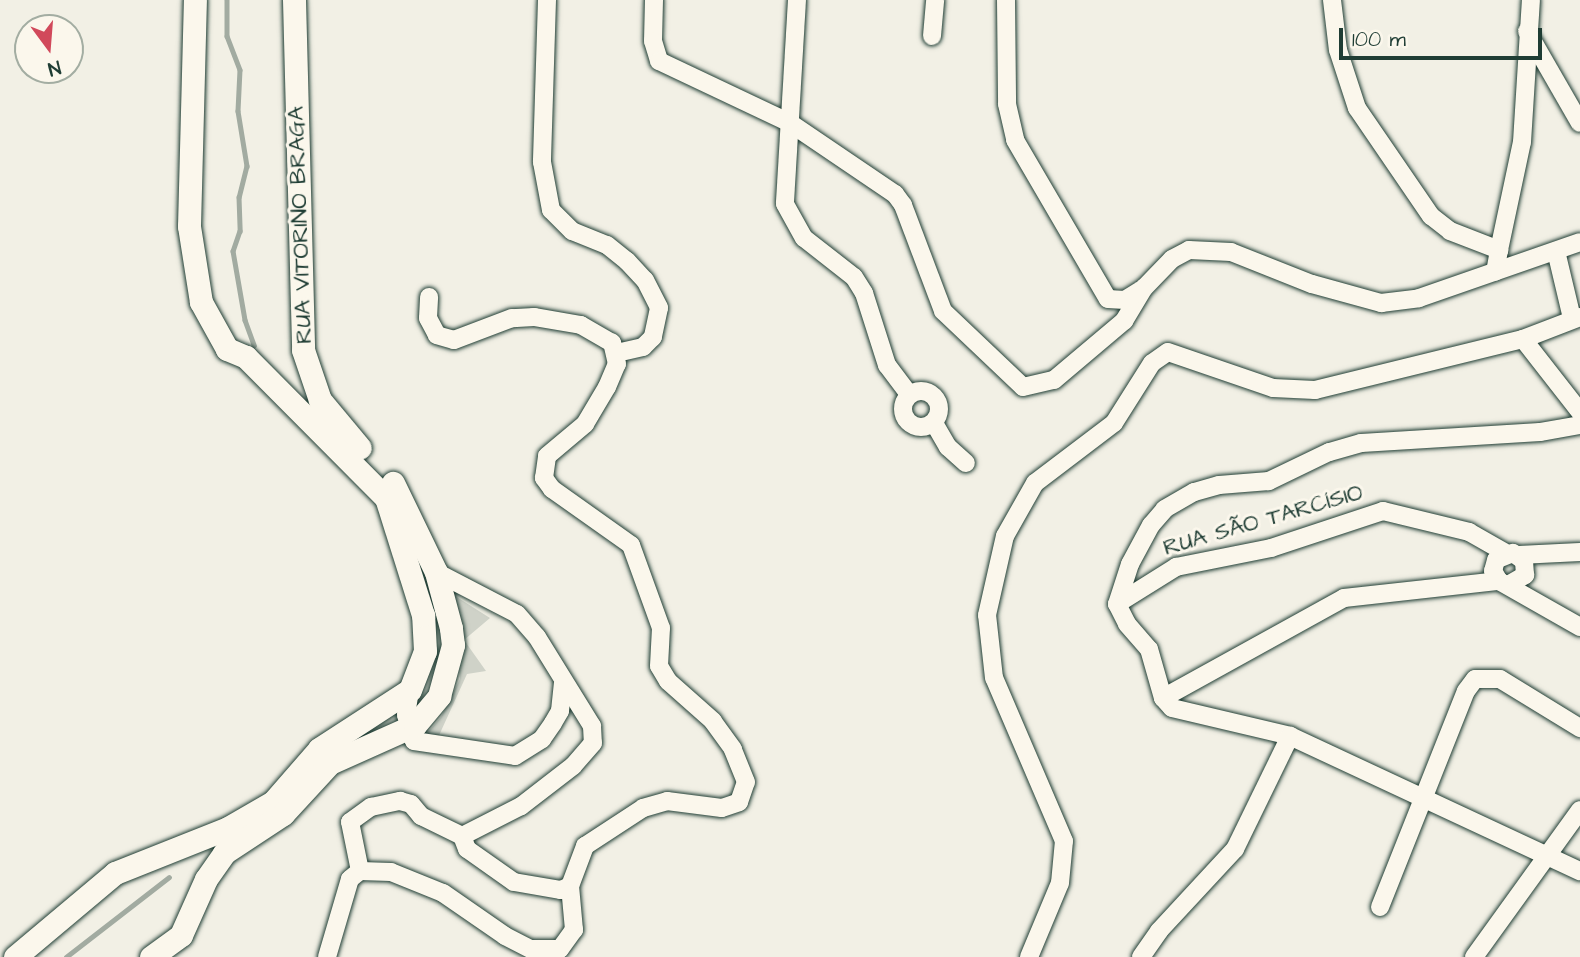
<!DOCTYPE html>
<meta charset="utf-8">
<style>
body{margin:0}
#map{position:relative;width:1580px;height:957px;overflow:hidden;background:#f2f0e5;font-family:"Architects Daughter",sans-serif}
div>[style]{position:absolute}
.green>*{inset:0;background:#cfd2c8}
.stream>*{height:4.5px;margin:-2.25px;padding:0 2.25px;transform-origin:2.25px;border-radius:2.25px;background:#a2aba1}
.roads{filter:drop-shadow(0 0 2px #1f3d34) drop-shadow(0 0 2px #1f3d34)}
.minor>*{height:18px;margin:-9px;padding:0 9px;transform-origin:9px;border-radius:9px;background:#fbf7ec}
.minor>.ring{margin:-9px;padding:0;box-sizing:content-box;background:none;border:18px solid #fbf7ec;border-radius:50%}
.major>*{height:23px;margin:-11.5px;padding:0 11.5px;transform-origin:11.5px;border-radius:11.5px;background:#fbf7ec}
span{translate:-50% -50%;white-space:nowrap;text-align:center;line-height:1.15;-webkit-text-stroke:6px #fbf7ec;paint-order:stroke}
.street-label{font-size:23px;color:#1f3d34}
.north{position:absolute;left:14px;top:14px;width:70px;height:70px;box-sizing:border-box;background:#fbf7ec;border:2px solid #a3ada2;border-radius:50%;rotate:164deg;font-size:19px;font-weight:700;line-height:28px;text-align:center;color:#1f3d34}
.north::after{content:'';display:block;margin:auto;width:24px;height:32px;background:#d1495b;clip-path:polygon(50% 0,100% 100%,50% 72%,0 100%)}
.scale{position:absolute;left:1339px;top:28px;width:203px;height:32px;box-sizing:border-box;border:4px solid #1f3d34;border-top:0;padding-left:9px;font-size:21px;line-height:24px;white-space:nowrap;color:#1f3d34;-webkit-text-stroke:5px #fbf7ec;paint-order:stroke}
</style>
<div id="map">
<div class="green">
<i style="clip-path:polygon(452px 594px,490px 618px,464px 640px,486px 671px,467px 674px,436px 742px,423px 738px,441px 717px,460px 679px)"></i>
</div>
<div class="stream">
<i style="left:227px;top:0;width:36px;rotate:90deg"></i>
<i style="left:227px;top:36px;width:36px;rotate:69deg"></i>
<i style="left:240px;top:70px;width:41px;rotate:92.8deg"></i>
<i style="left:238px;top:111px;width:56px;rotate:80.7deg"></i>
<i style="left:247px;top:166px;width:32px;rotate:104deg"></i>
<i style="left:239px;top:197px;width:34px;rotate:88deg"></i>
<i style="left:240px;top:231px;width:21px;rotate:109deg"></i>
<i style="left:233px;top:251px;width:70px;rotate:80.1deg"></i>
<i style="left:245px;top:320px;width:27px;rotate:70deg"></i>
<i style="left:66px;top:957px;width:130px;rotate:-37.8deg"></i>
</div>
<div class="roads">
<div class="minor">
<i style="left:547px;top:0;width:162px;rotate:91.8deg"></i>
<i style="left:542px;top:162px;width:49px;rotate:79.4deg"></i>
<i style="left:551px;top:210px;width:30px;rotate:45deg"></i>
<i style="left:572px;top:231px;width:38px;rotate:22deg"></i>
<i style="left:607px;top:245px;width:26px;rotate:39deg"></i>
<i style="left:627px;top:261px;width:26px;rotate:47deg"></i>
<i style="left:645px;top:280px;width:31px;rotate:63deg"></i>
<i style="left:659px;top:308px;width:30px;rotate:102deg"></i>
<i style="left:653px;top:337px;width:14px;rotate:135deg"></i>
<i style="left:643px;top:347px;width:26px;rotate:167deg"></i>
<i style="left:654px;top:0;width:41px;rotate:91.4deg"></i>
<i style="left:653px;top:41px;width:21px;rotate:73deg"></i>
<i style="left:659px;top:61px;width:145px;rotate:25.3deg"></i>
<i style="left:790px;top:123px;width:127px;rotate:34.1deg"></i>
<i style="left:895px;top:194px;width:14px;rotate:54deg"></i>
<i style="left:903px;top:205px;width:113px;rotate:69.3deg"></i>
<i style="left:943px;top:311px;width:110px;rotate:43.5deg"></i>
<i style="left:1023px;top:387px;width:32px;rotate:-13deg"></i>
<i style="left:1054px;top:380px;width:92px;rotate:-40.1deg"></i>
<i style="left:1124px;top:321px;width:39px;rotate:-59deg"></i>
<i style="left:1144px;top:288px;width:40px;rotate:-46deg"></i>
<i style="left:1172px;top:259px;width:19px;rotate:-28deg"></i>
<i style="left:1189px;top:250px;width:42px;rotate:2.7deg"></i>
<i style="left:1231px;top:252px;width:87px;rotate:21.6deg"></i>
<i style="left:1312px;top:284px;width:72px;rotate:15.4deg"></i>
<i style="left:1381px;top:303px;width:38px;rotate:-7deg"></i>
<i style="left:1419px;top:298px;width:170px;rotate:-19.2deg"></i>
<i style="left:797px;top:0;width:204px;rotate:93.4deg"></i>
<i style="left:785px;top:204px;width:39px;rotate:61deg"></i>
<i style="left:804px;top:238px;width:63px;rotate:38deg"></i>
<i style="left:854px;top:277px;width:19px;rotate:58deg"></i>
<i style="left:864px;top:293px;width:76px;rotate:72.3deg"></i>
<i style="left:887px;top:365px;width:36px;rotate:53deg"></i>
<i style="left:1006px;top:0;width:104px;rotate:89.4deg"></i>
<i style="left:1007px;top:104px;width:37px;rotate:77deg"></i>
<i style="left:1015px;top:140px;width:184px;rotate:59.7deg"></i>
<i style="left:1108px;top:299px;width:17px;rotate:3deg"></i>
<i style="left:1125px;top:300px;width:19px;rotate:-32deg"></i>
<i style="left:1332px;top:0;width:50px;rotate:83.2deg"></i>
<i style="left:1338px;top:50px;width:61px;rotate:71.9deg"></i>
<i style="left:1357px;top:108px;width:131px;rotate:55.6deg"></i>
<i style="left:1431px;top:216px;width:24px;rotate:38deg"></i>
<i style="left:1450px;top:231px;width:53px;rotate:21.2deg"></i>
<i style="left:1499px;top:250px;width:22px;rotate:100deg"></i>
<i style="left:1527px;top:31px;width:106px;rotate:60.1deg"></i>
<i style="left:932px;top:36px;width:36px;rotate:-85deg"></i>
<i style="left:1499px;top:250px;width:110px;rotate:-78deg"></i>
<i style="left:1522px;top:142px;width:142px;rotate:-86.4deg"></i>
<i style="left:1556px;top:251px;width:69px;rotate:76.6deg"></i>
<i style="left:1523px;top:339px;width:93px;rotate:52deg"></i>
<i class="ring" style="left:903px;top:391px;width:18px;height:18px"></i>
<i style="left:934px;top:423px;width:28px;rotate:60deg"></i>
<i style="left:948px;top:447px;width:24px;rotate:42deg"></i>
<i style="left:1580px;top:425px;width:41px;rotate:170.1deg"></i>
<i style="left:1540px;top:432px;width:179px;rotate:176.5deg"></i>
<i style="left:1361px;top:443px;width:33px;rotate:164deg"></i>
<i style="left:1329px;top:452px;width:67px;rotate:154.2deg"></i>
<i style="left:1269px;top:481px;width:50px;rotate:175.4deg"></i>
<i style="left:1219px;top:485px;width:26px;rotate:164deg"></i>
<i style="left:1194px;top:492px;width:34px;rotate:150deg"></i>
<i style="left:1165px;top:509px;width:21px;rotate:131deg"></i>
<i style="left:1151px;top:525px;width:44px;rotate:118.3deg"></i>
<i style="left:1130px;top:564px;width:42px;rotate:108deg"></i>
<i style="left:1117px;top:604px;width:22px;rotate:63deg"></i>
<i style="left:1127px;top:624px;width:33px;rotate:49deg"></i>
<i style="left:1149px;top:649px;width:51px;rotate:74.1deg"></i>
<i style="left:1163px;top:698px;width:13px;rotate:48deg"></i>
<i style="left:1172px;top:708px;width:121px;rotate:13.3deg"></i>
<i style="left:1290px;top:736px;width:320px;rotate:25deg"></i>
<i style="left:1519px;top:555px;width:61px;rotate:-2.8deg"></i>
<i style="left:436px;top:572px;width:91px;rotate:27.4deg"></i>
<i style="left:517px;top:614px;width:30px;rotate:49deg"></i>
<i style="left:537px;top:637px;width:105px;rotate:58.3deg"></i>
<i style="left:592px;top:726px;width:17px;rotate:87deg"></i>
<i style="left:593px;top:743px;width:30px;rotate:131deg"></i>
<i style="left:573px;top:766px;width:66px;rotate:142.4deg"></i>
<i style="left:521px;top:806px;width:66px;rotate:153deg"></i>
<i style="left:1508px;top:585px;width:20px;rotate:-30deg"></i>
<i style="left:1525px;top:575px;width:14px;rotate:-94deg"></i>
<i style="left:1524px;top:561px;width:14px;rotate:-144deg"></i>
<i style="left:1513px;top:553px;width:18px;rotate:158deg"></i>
<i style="left:1496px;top:560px;width:11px;rotate:105deg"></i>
<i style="left:1493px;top:571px;width:12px;rotate:59deg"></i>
<i style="left:1499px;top:581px;width:93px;rotate:29.6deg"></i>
<i style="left:1117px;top:604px;width:70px;rotate:-32.1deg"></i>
<i style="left:1176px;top:567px;width:97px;rotate:-11.3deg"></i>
<i style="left:1271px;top:548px;width:118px;rotate:-18.3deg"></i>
<i style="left:1383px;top:511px;width:89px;rotate:13.7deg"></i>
<i style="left:1469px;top:532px;width:43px;rotate:29.6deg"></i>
<i style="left:410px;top:690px;width:25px;rotate:99deg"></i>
<i style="left:406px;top:715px;width:27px;rotate:73deg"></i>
<i style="left:414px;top:741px;width:102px;rotate:8.4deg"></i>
<i style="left:515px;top:756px;width:32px;rotate:-32deg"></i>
<i style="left:542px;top:739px;width:19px;rotate:-55deg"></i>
<i style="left:553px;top:723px;width:14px;rotate:-60deg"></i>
<i style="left:560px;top:711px;width:28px;rotate:-84deg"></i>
<i style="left:1163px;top:698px;width:207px;rotate:-28.9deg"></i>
<i style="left:1344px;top:598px;width:156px;rotate:-6.3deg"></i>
<i style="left:462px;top:836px;width:14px;rotate:69deg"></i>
<i style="left:467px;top:849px;width:57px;rotate:35.1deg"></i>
<i style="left:514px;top:882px;width:48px;rotate:9.7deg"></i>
<i style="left:561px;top:890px;width:10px;rotate:-24deg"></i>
<i style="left:360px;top:871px;width:50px;rotate:-101.5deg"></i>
<i style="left:350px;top:822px;width:26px;rotate:-36deg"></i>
<i style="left:371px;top:807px;width:30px;rotate:-12deg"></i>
<i style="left:400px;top:801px;width:11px;rotate:15deg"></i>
<i style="left:411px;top:804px;width:16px;rotate:50deg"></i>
<i style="left:421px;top:816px;width:46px;rotate:26deg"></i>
<i style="left:1380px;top:907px;width:232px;rotate:-68.3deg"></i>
<i style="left:1466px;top:691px;width:15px;rotate:-53deg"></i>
<i style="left:1475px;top:679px;width:25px"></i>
<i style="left:1500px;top:679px;width:94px;rotate:31.5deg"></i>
<i style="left:327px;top:957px;width:81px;rotate:-73.6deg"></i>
<i style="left:350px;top:879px;width:13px;rotate:-39deg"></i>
<i style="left:360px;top:871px;width:31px;rotate:2deg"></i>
<i style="left:391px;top:872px;width:56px;rotate:22deg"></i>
<i style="left:443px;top:893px;width:75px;rotate:34.7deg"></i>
<i style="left:505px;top:936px;width:29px;rotate:27deg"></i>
<i style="left:531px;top:949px;width:29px"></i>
<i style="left:560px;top:949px;width:24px;rotate:-54deg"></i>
<i style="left:574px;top:930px;width:44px;rotate:-95.2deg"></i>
<i style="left:570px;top:886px;width:43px;rotate:-69.4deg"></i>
<i style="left:585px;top:846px;width:69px;rotate:-33.2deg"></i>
<i style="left:643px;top:808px;width:25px;rotate:-16deg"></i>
<i style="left:667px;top:801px;width:55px;rotate:7.3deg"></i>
<i style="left:722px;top:808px;width:18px;rotate:-19deg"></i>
<i style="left:739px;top:802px;width:21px;rotate:-71deg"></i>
<i style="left:746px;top:782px;width:35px;rotate:-112deg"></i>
<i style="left:733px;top:749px;width:34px;rotate:-126deg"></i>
<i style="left:713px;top:721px;width:60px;rotate:-138.4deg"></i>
<i style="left:668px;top:681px;width:17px;rotate:-121deg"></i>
<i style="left:659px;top:666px;width:38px;rotate:-87deg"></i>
<i style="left:661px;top:628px;width:88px;rotate:-109.9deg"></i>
<i style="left:631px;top:545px;width:97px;rotate:-144.7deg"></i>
<i style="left:552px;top:489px;width:14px;rotate:-126deg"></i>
<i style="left:544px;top:478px;width:22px;rotate:-82deg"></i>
<i style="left:547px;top:456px;width:50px;rotate:-40.1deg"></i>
<i style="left:585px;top:424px;width:43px;rotate:-59.3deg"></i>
<i style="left:607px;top:387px;width:25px;rotate:-67deg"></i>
<i style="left:617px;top:364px;width:22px;rotate:-103deg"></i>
<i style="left:612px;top:343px;width:36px;rotate:-150deg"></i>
<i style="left:581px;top:325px;width:48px;rotate:-170.3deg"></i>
<i style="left:534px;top:317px;width:22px;rotate:177deg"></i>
<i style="left:512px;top:318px;width:62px;rotate:159.2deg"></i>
<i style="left:454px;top:340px;width:18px;rotate:-164deg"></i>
<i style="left:437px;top:335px;width:19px;rotate:-118deg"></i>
<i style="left:428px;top:318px;width:21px;rotate:-87deg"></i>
<i style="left:1029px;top:957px;width:80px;rotate:-67.3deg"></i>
<i style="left:1060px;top:883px;width:42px;rotate:-84.6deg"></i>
<i style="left:1064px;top:841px;width:177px;rotate:-113.2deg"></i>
<i style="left:994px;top:678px;width:63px;rotate:-96.3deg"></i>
<i style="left:987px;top:615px;width:81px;rotate:-77.2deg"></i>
<i style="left:1005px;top:536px;width:61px;rotate:-60.5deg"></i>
<i style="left:1035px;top:483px;width:99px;rotate:-37.2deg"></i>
<i style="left:1114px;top:423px;width:71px;rotate:-57.7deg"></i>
<i style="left:1152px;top:363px;width:19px;rotate:-35deg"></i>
<i style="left:1168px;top:352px;width:111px;rotate:18.9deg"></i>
<i style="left:1273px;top:388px;width:42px;rotate:2.7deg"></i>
<i style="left:1315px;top:390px;width:214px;rotate:-13.8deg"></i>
<i style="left:1523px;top:339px;width:61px;rotate:-21.1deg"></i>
<i style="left:1141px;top:957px;width:32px;rotate:-55deg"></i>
<i style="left:1159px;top:931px;width:112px;rotate:-47.2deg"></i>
<i style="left:1235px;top:849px;width:126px;rotate:-64deg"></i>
<i style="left:1474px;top:957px;width:181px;rotate:-54.2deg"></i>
</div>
<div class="major">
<i style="left:294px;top:0;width:350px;rotate:88.5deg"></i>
<i style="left:303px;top:350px;width:53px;rotate:71.2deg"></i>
<i style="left:320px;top:400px;width:62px;rotate:50.2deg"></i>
<i style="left:15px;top:957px;width:131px;rotate:-40deg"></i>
<i style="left:115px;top:873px;width:122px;rotate:-21.7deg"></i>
<i style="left:228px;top:828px;width:52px;rotate:-30deg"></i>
<i style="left:273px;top:802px;width:70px;rotate:-49deg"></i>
<i style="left:319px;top:749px;width:108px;rotate:-33deg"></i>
<i style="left:410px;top:690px;width:42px;rotate:-69deg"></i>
<i style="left:425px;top:651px;width:36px;rotate:-93deg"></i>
<i style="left:423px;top:615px;width:123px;rotate:-107.5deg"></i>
<i style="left:386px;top:498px;width:199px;rotate:-134.8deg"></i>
<i style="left:246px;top:357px;width:21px;rotate:-157deg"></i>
<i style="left:227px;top:349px;width:54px;rotate:-119deg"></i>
<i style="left:201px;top:302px;width:77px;rotate:-99deg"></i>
<i style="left:189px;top:226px;width:226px;rotate:-88.5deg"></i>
<i style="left:151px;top:957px;width:37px;rotate:-36deg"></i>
<i style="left:181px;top:935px;width:61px;rotate:-65.9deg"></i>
<i style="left:206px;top:879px;width:32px;rotate:-55deg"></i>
<i style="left:224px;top:853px;width:71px;rotate:-33.5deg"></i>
<i style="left:283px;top:814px;width:69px;rotate:-47.3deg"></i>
<i style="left:330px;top:763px;width:93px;rotate:-24.1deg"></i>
<i style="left:415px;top:725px;width:38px;rotate:-50deg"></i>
<i style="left:439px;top:696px;width:53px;rotate:-74.6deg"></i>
<i style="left:453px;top:645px;width:17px;rotate:-97deg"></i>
<i style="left:451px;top:628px;width:58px;rotate:-105deg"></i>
<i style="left:436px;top:572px;width:99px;rotate:-115.8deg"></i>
</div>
</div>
<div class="street-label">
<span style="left:300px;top:225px;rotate:-92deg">RUA VITORINO BRAGA</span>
<span style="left:1263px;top:520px;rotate:-16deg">RUA SÃO TARCÍSIO</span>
</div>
<div class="north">N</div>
<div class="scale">100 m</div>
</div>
